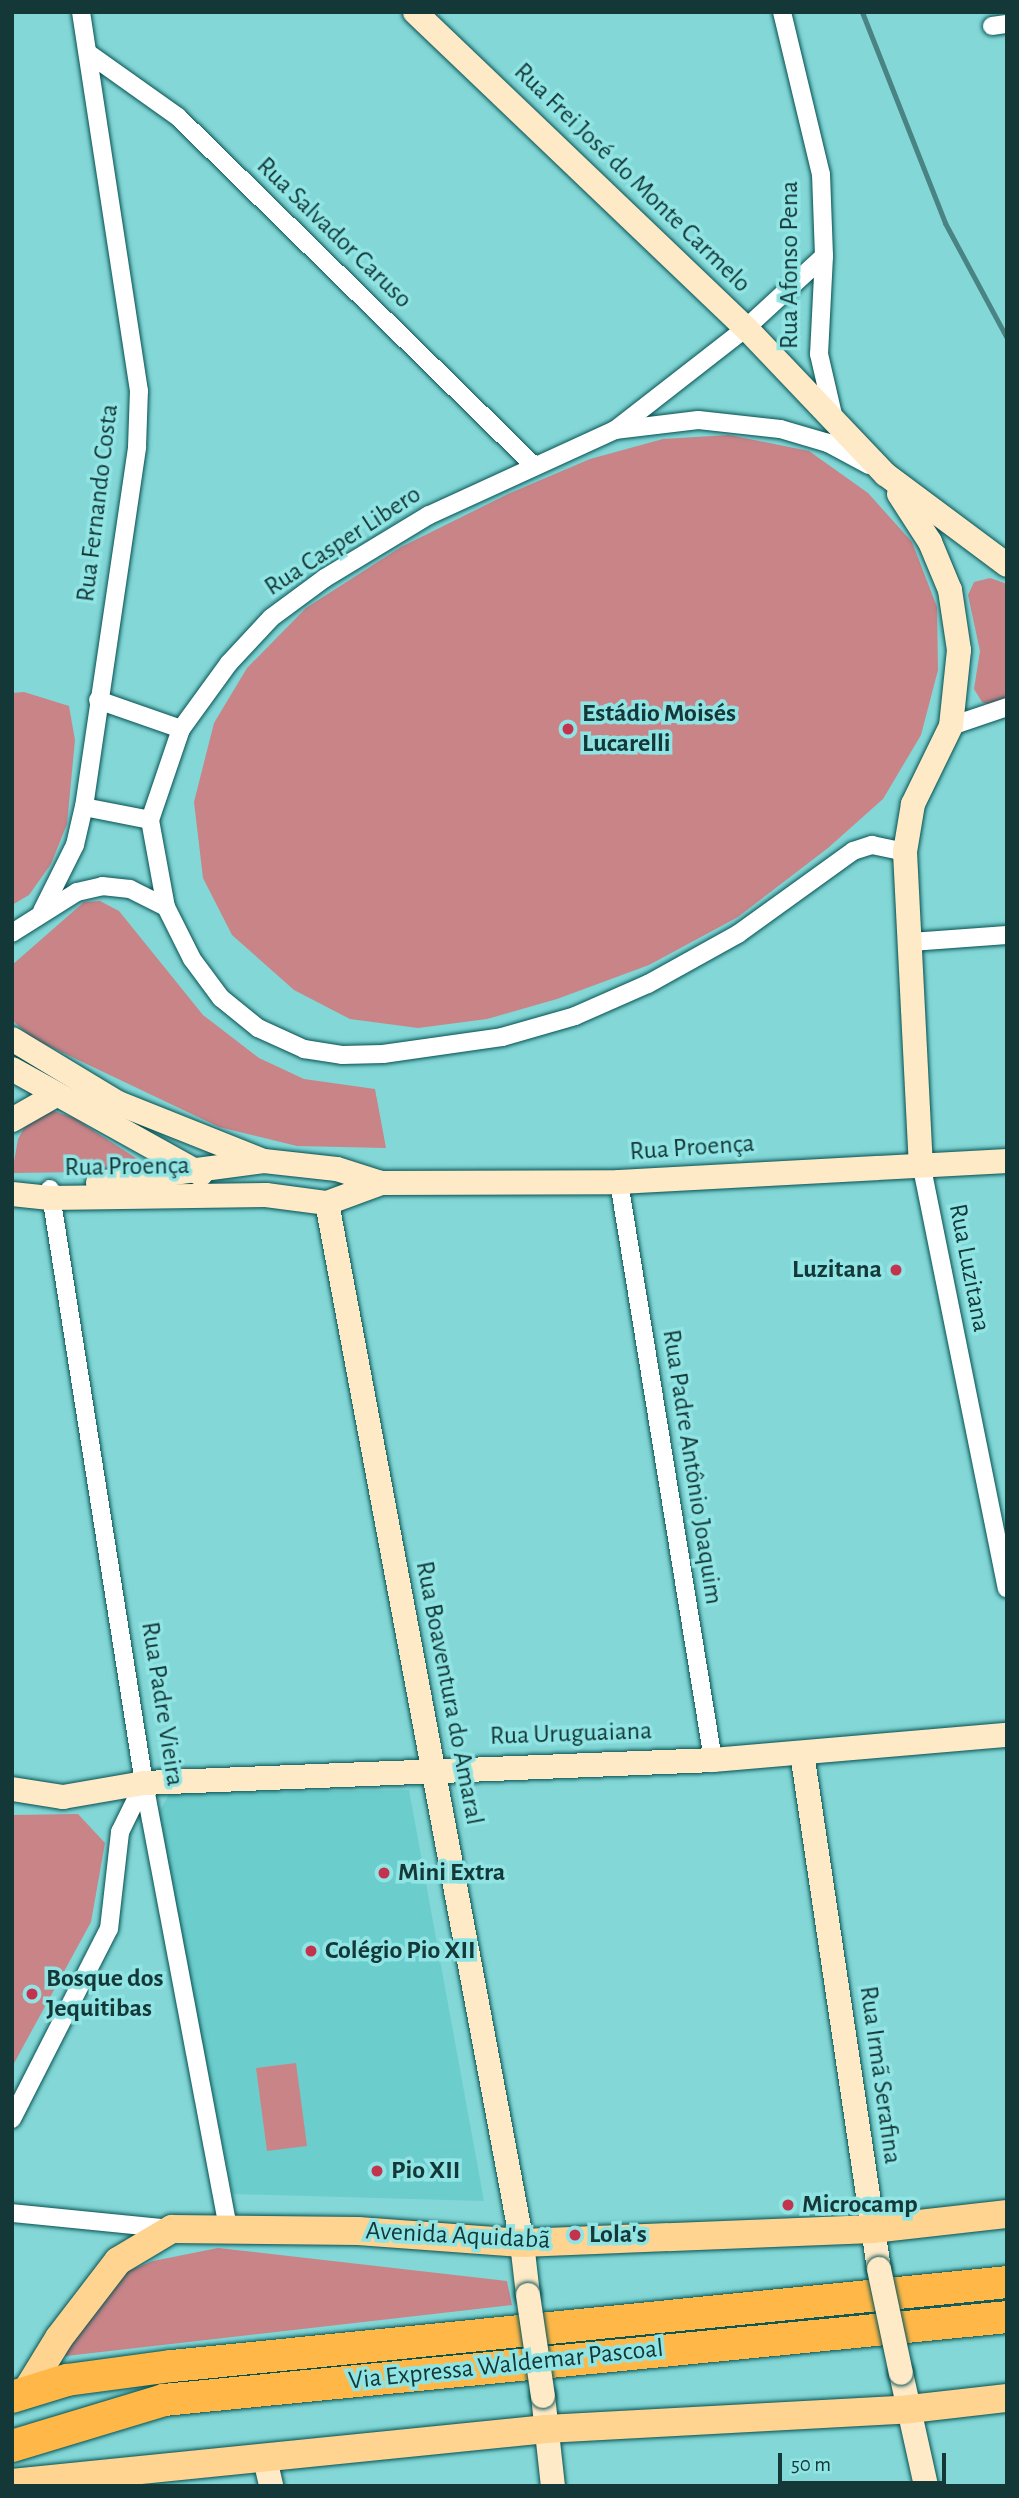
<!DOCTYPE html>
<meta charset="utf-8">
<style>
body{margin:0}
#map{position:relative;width:1019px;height:2498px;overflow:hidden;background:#83d7d7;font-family:"Alegreya Sans",sans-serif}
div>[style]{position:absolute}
.built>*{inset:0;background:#6ccdcd}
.green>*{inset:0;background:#c98488}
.roads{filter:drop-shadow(0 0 2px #065152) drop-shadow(0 0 2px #065152)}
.street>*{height:18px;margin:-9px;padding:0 9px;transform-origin:9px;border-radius:9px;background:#fff}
.secondary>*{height:24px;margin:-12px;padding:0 12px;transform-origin:12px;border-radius:12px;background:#ffeac8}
.primary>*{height:28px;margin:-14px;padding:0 14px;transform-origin:14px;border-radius:14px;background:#ffd491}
.highway>*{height:32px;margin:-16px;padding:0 16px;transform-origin:16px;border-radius:16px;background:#ffb848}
.rail>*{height:5px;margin:-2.5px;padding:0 2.5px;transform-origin:2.5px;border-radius:2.5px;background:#498383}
.bridges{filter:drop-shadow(0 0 2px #065152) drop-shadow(0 0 2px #065152)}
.secondary-bridge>*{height:24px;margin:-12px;padding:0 12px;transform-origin:12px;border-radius:12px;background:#ffeac8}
.dots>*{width:19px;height:19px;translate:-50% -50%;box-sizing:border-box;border:4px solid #90e4e4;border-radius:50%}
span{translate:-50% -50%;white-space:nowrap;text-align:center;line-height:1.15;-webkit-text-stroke:7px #90e4e4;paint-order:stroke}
.street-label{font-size:26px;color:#143737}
.poi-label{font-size:26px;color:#143737;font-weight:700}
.left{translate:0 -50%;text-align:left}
.right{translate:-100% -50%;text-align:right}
.frame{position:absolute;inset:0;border:14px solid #143737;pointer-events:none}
.scale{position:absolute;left:778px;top:2453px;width:168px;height:32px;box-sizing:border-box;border:4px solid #143737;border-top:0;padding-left:9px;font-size:21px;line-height:24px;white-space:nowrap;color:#143737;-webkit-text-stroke:5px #90e4e4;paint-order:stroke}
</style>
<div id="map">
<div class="built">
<i style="clip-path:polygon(409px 1790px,484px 2201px,233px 2194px,156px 1817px,170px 1793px)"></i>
</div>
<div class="green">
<i style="clip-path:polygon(729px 435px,809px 451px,868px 493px,912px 542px,937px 607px,938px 670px,921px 735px,883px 799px,828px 848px,738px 917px,649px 965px,557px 999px,487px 1019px,418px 1028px,350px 1019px,294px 990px,232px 935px,203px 878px,194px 802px,214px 723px,247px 668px,306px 608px,401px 547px,508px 494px,590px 459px,663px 439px)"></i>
<i style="clip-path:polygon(990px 578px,1007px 584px,1007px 703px,995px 707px,982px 702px,974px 689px,980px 651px,968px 595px,974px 582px)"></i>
<i style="clip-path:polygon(24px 692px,69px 706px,75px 740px,67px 824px,51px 864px,29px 895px,12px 905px,12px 693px)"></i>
<i style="clip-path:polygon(100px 901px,119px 911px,203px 1015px,259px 1058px,304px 1079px,375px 1089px,386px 1148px,297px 1146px,219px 1127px,32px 1038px,12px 1020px,12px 965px,84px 902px)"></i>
<i style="clip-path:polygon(54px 1111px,74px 1118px,156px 1171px,12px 1173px,18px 1139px,30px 1117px)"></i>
<i style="clip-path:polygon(78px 1814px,105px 1843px,91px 1922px,12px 2067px,12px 1815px)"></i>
<i style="clip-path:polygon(296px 2063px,307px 2146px,267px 2151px,256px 2068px)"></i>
<i style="clip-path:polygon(218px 2248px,507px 2281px,512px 2305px,66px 2356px,61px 2345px,123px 2273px,153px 2261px)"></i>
</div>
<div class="roads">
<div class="street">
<i style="left:782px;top:12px;width:167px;rotate:76.5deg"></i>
<i style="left:821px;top:174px;width:82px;rotate:87.9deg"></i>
<i style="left:824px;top:256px;width:98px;rotate:92.9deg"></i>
<i style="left:819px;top:354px;width:67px;rotate:77deg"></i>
<i style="left:992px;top:26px;width:15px;rotate:-8deg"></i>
<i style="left:88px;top:53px;width:110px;rotate:35.4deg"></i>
<i style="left:178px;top:117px;width:496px;rotate:44.4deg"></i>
<i style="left:615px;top:430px;width:166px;rotate:-37.9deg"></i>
<i style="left:746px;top:328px;width:106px;rotate:-42.7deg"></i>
<i style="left:869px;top:465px;width:47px;rotate:-151.8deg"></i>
<i style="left:828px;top:443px;width:50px;rotate:-163.7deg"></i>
<i style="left:780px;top:429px;width:82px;rotate:-173.7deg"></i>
<i style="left:698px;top:420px;width:84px;rotate:173.1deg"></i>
<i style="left:615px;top:430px;width:205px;rotate:155.4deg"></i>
<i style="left:429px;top:515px;width:122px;rotate:148.8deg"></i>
<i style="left:325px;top:578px;width:67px;rotate:143.5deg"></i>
<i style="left:271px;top:618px;width:62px;rotate:133deg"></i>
<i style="left:229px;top:663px;width:82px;rotate:126deg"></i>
<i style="left:181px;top:729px;width:96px;rotate:108.8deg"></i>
<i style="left:150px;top:820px;width:88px;rotate:79.6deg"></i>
<i style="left:166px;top:907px;width:58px;rotate:63.4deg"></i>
<i style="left:192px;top:959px;width:49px;rotate:53.4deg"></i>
<i style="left:221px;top:998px;width:48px;rotate:39deg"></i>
<i style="left:258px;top:1028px;width:51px;rotate:24.5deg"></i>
<i style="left:304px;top:1049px;width:38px;rotate:9deg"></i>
<i style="left:342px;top:1055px;width:41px;rotate:-1.4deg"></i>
<i style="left:383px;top:1054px;width:120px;rotate:-8.1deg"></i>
<i style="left:502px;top:1037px;width:76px;rotate:-16deg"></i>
<i style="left:575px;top:1016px;width:80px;rotate:-23.7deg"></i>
<i style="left:648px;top:984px;width:103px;rotate:-29.1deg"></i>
<i style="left:738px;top:934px;width:142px;rotate:-35.8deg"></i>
<i style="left:853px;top:851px;width:20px;rotate:-18deg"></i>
<i style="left:872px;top:845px;width:34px;rotate:12deg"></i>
<i style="left:98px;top:700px;width:88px;rotate:19.3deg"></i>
<i style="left:951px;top:726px;width:59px;rotate:-18.7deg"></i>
<i style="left:84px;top:807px;width:67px;rotate:11.1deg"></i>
<i style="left:42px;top:911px;width:74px;rotate:-63.4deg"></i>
<i style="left:75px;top:845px;width:39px;rotate:-77deg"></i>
<i style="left:84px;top:807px;width:364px;rotate:-81.6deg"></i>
<i style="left:137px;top:447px;width:56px;rotate:-88deg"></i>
<i style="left:139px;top:391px;width:383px;rotate:-98.7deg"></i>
<i style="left:12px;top:933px;width:77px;rotate:-32.2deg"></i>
<i style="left:77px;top:892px;width:26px;rotate:-13deg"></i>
<i style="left:102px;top:886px;width:28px;rotate:6deg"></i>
<i style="left:130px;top:889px;width:40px;rotate:26.6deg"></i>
<i style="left:911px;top:942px;width:96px;rotate:-4.2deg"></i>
<i style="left:921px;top:1163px;width:434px;rotate:78.6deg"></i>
<i style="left:619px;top:1182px;width:586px;rotate:80.76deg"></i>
<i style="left:50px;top:1189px;width:601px;rotate:81.01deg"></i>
<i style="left:144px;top:1783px;width:452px;rotate:79.3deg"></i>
<i style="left:12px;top:2119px;width:213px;rotate:-63deg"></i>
<i style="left:109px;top:1929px;width:98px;rotate:-83.5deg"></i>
<i style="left:120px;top:1832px;width:55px;rotate:-63.9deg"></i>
<i style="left:12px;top:2213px;width:161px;rotate:5.7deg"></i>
</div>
<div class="secondary">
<i style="left:415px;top:12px;width:458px;rotate:43.7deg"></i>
<i style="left:746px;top:328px;width:202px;rotate:46.4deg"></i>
<i style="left:885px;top:474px;width:152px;rotate:36.7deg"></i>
<i style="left:899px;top:494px;width:57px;rotate:57.1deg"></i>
<i style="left:930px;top:542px;width:52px;rotate:67.4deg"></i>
<i style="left:950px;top:590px;width:61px;rotate:81.5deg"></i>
<i style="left:959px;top:650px;width:76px;rotate:96deg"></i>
<i style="left:951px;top:726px;width:87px;rotate:116deg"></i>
<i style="left:913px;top:804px;width:49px;rotate:99.5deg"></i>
<i style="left:905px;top:852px;width:311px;rotate:87.1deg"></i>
<i style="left:12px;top:1039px;width:124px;rotate:31.1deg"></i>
<i style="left:118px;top:1103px;width:157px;rotate:21.7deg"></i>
<i style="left:12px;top:1069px;width:216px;rotate:29.1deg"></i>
<i style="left:12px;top:1120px;width:48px;rotate:-29.7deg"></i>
<i style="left:98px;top:1183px;width:167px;rotate:-7.5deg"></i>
<i style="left:264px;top:1161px;width:73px;rotate:6.3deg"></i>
<i style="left:337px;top:1169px;width:46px;rotate:17.7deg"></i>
<i style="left:12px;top:1194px;width:38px;rotate:6deg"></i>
<i style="left:50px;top:1198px;width:216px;rotate:-0.8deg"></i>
<i style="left:266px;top:1195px;width:62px;rotate:7.5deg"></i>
<i style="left:327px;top:1203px;width:58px;rotate:-20.3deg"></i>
<i style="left:381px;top:1183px;width:238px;rotate:-0.2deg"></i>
<i style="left:619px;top:1182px;width:389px;rotate:-3.1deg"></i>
<i style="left:327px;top:1203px;width:1058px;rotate:79.38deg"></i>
<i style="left:522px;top:2243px;width:52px;rotate:83.4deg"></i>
<i style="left:802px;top:1753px;width:522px;rotate:81.51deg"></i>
<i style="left:12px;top:1789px;width:52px;rotate:8.9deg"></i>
<i style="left:63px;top:1797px;width:82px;rotate:-9.8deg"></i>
<i style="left:144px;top:1783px;width:569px;rotate:-2.31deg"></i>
<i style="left:713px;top:1760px;width:295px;rotate:-4.9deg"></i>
<i style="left:901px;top:2373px;width:116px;rotate:77.5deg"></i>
<i style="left:543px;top:2396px;width:91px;rotate:83.7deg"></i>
<i style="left:265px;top:2459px;width:28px;rotate:77deg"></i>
</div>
<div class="primary">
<i style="left:27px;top:2390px;width:61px;rotate:-58.4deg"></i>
<i style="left:59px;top:2338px;width:97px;rotate:-52.5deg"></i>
<i style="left:118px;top:2261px;width:63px;rotate:-30.7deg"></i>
<i style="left:172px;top:2229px;width:186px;rotate:0.6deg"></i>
<i style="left:358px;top:2231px;width:164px;rotate:4.2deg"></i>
<i style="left:522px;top:2243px;width:351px;rotate:-2.3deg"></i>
<i style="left:873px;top:2229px;width:135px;rotate:-6.4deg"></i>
<i style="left:12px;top:2483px;width:537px;rotate:-5.77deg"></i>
<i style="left:546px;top:2429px;width:365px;rotate:-3.1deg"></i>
<i style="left:910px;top:2409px;width:98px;rotate:-6.5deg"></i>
</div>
<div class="highway">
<i style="left:12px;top:2397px;width:58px;rotate:-17.2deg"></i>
<i style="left:67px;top:2380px;width:106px;rotate:-7.6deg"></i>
<i style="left:172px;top:2366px;width:839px;rotate:-5.74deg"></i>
<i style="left:12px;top:2446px;width:159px;rotate:-16.8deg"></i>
<i style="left:164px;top:2400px;width:847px;rotate:-5.62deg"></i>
</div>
</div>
<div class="rail">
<i style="left:862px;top:12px;width:227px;rotate:68.5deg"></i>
<i style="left:945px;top:223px;width:131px;rotate:61.7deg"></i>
</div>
<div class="bridges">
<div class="secondary-bridge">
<i style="left:879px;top:2269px;width:106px;rotate:78.1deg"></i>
<i style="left:528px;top:2295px;width:102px;rotate:81.6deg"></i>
</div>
</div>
<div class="dots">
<i style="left:568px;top:729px;background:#c3334d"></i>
<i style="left:896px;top:1270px;background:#c3334d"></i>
<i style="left:384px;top:1873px;background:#c3334d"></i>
<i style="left:311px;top:1951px;background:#c3334d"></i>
<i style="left:32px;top:1994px;background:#c3334d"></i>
<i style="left:377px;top:2171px;background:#c3334d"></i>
<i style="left:788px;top:2205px;background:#c3334d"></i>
<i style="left:575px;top:2235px;background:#c3334d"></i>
</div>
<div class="street-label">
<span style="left:632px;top:178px;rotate:44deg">Rua Frei José do Monte Carmelo</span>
<span style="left:334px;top:233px;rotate:44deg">Rua Salvador Caruso</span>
<span style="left:790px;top:265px;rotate:-90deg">Rua Afonso Pena</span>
<span style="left:98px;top:503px;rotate:-83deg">Rua Fernando Costa</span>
<span style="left:343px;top:541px;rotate:-33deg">Rua Casper Libero</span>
<span style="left:692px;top:1148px;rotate:-4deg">Rua Proença</span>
<span style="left:127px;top:1167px;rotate:-1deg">Rua Proença</span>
<span style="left:969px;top:1268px;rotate:79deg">Rua Luzitana</span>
<span style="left:692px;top:1467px;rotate:81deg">Rua Padre Antônio Joaquim</span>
<span style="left:449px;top:1693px;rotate:79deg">Rua Boaventura do Amaral</span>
<span style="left:162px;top:1704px;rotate:81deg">Rua Padre Vieira</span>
<span style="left:571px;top:1734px;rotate:-2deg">Rua Uruguaiana</span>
<span style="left:880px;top:2075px;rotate:82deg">Rua Irmã Serafina</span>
<span style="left:458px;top:2236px;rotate:3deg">Avenida Aquidabã</span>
<span style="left:506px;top:2365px;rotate:-6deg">Via Expressa Waldemar Pascoal</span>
</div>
<div class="poi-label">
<span class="left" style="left:582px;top:729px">Estádio Moisés<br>Lucarelli</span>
<span class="right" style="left:882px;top:1270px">Luzitana</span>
<span class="left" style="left:398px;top:1873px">Mini Extra</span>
<span class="left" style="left:325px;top:1951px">Colégio Pio XII</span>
<span class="left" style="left:46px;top:1994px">Bosque dos<br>Jequitibas</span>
<span class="left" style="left:391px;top:2171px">Pio XII</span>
<span class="left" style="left:802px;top:2205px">Microcamp</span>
<span class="left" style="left:589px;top:2235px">Lola's</span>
</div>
<div class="frame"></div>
<div class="scale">50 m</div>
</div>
